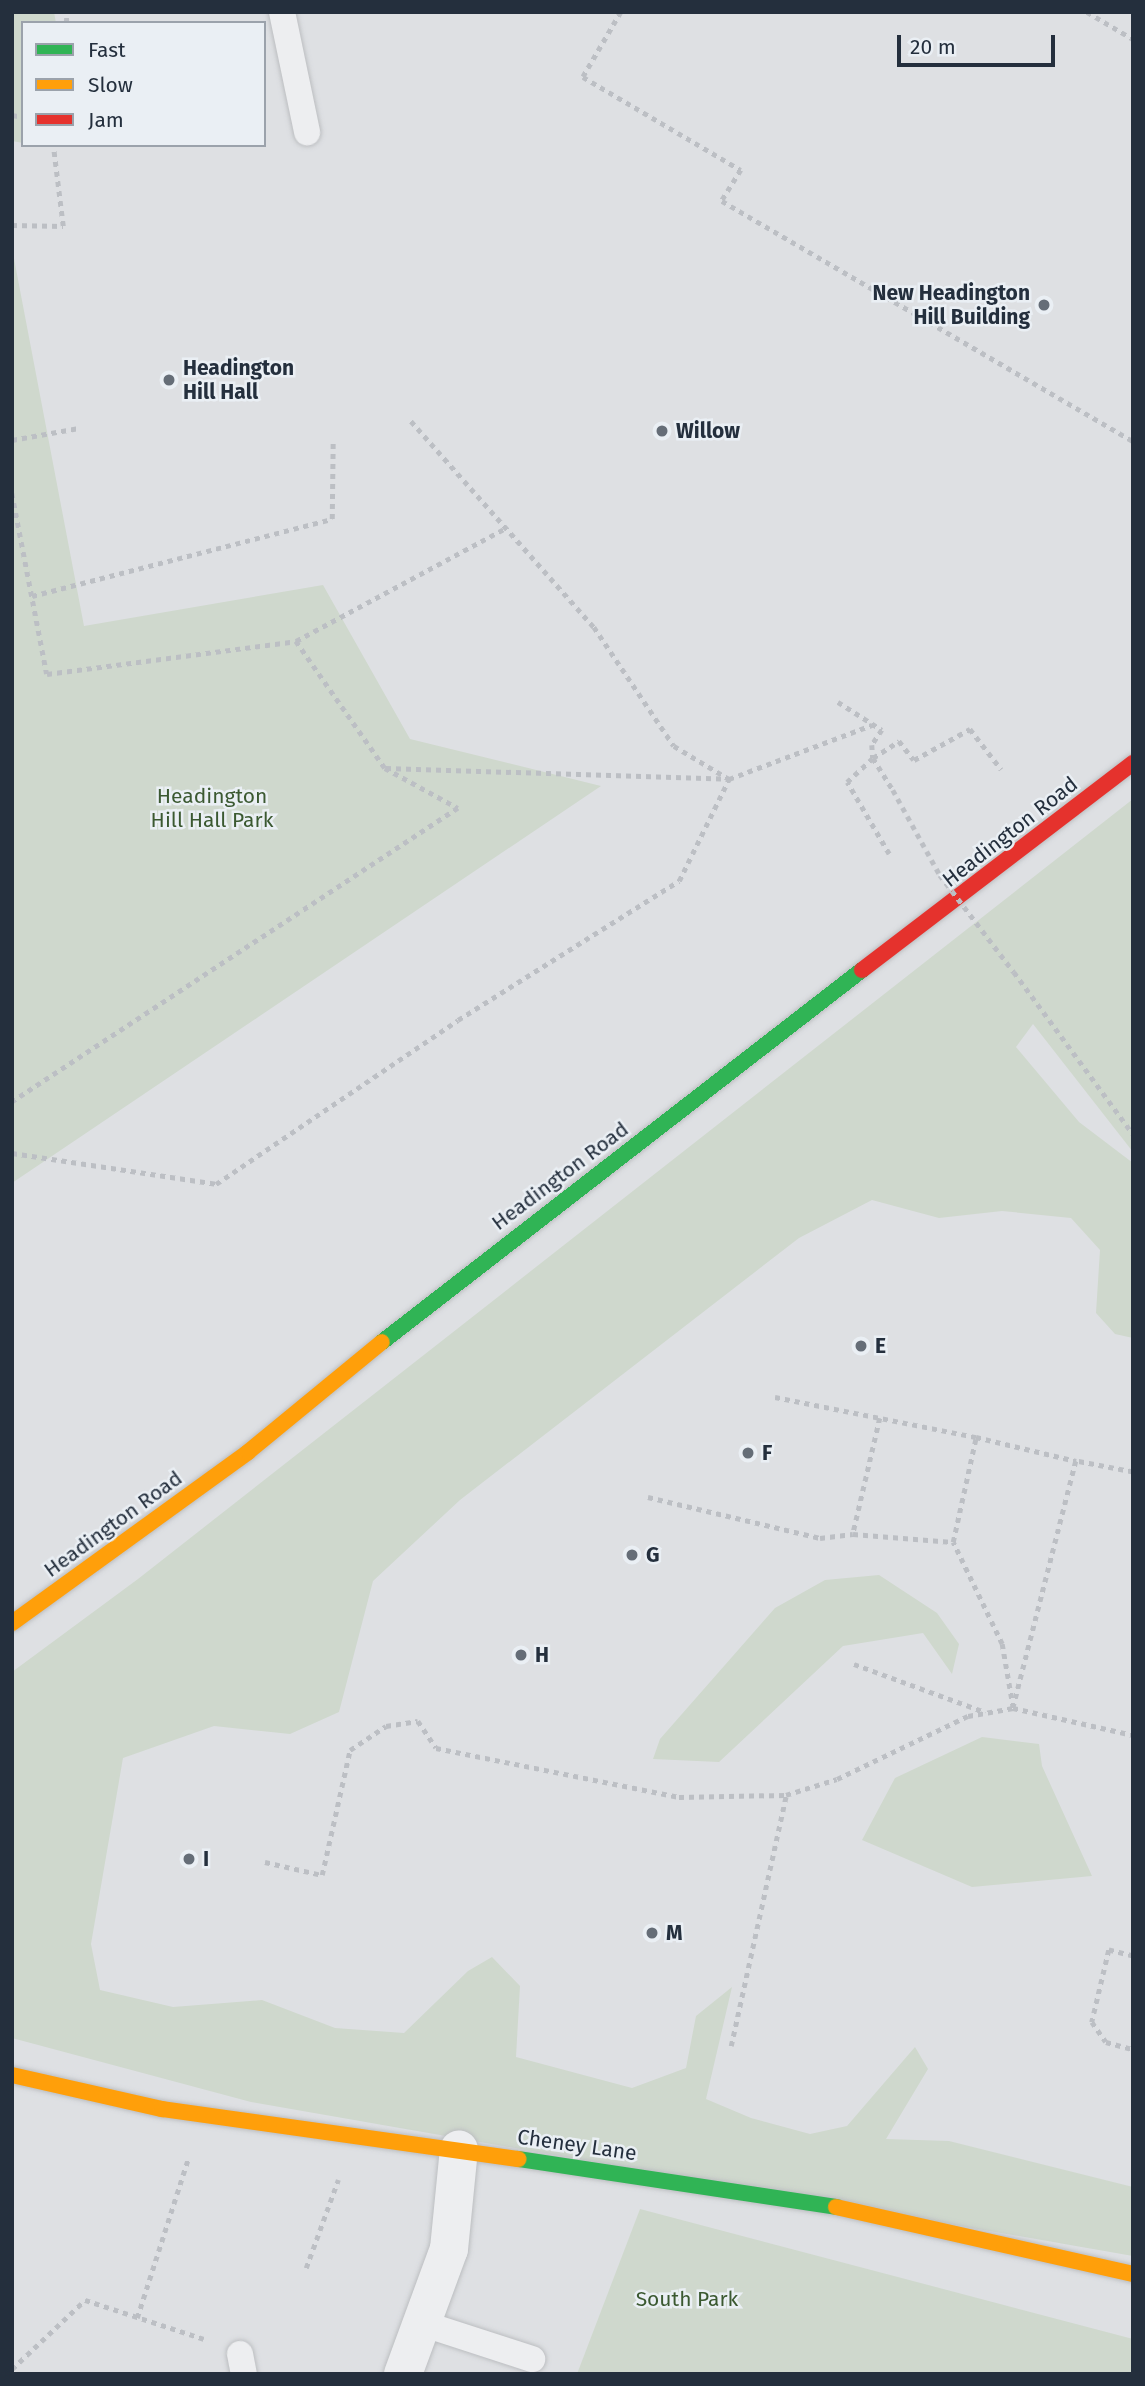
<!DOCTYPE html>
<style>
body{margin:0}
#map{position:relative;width:1145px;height:2386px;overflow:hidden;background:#dee0e3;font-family:"Fira Sans",sans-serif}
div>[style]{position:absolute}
.green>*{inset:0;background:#cfd8cd}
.path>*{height:4.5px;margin-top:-2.25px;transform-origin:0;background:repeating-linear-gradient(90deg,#bcbfc4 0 5px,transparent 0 10px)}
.roads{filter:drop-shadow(0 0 2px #bcbec1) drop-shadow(0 0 2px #bcbec1)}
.lane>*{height:26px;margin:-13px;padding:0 13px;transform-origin:13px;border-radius:13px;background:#edeef0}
.street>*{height:38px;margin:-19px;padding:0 19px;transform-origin:19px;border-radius:19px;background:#edeef0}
.fast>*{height:16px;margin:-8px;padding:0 8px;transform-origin:8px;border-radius:8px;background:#30b455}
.slow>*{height:16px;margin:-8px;padding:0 8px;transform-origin:8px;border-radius:8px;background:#ff9f0a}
.jam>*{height:16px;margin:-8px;padding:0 8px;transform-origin:8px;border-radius:8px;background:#e5322d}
.path-bridge>*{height:4.5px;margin-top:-2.25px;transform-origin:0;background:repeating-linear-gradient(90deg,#bcbfc4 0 5px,transparent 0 10px)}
.dots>*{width:19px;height:19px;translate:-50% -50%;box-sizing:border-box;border:4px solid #eaeff4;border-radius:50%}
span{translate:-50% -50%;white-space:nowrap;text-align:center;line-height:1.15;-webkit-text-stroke:5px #eaeff4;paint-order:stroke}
.poi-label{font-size:21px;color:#242f3d;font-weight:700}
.right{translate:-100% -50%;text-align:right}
.left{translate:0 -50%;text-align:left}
.park-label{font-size:21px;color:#3b5931}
.street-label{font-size:21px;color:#242f3d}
.frame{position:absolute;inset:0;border:14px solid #242f3d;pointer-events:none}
.legend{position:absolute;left:21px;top:21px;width:245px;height:126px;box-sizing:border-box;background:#eaeff4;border:2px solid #9ba2ab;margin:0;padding:9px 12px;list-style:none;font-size:21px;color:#242f3d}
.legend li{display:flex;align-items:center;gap:14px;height:35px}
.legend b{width:35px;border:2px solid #9ba2ab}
.scale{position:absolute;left:897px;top:35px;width:158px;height:32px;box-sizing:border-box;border:4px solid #242f3d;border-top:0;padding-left:9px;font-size:21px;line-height:24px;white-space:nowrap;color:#242f3d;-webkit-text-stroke:5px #eaeff4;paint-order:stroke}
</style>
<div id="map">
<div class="green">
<i style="clip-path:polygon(12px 12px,54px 12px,56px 23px,23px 23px,23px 143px,12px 141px)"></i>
<i style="clip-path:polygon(12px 248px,84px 626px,323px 585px,410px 739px,601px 786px,12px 1183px)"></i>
<i style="clip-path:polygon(1133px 799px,1133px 1152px,1033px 1024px,1016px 1047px,1079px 1122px,1133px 1163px,1133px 1338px,1115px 1334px,1096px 1313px,1100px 1250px,1071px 1218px,1002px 1211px,939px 1218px,872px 1200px,799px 1238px,460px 1500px,373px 1581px,339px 1712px,290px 1734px,214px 1726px,123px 1758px,91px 1944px,100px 1990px,173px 2007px,262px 2000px,335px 2028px,404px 2033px,468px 1971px,492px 1957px,520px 1986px,516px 2057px,632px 2088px,686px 2068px,696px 2016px,732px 1987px,706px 2099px,751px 2118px,810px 2134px,847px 2126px,915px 2047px,928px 2069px,886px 2139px,949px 2141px,1133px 2187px,1133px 2256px,251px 2102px,12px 2038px,12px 1672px,138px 1579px)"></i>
<i style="clip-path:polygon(879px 1575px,937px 1613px,959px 1644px,952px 1674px,923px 1633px,843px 1646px,719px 1762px,653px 1759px,660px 1739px,775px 1608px,825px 1580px)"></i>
<i style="clip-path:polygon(982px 1737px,1039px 1744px,1042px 1766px,1092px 1876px,972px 1887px,862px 1840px,895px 1778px)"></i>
<i style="clip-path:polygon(640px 2209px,1133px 2339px,1133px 2374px,577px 2374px)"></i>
</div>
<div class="path">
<i style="left:621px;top:12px;width:75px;rotate:120.3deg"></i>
<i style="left:583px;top:77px;width:183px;rotate:30.5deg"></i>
<i style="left:741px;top:170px;width:36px;rotate:122deg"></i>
<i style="left:722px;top:201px;width:476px;rotate:30.3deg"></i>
<i style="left:1087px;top:12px;width:53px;rotate:30.4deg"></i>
<i style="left:66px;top:23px;width:11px;rotate:-85deg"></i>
<i style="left:12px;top:115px;width:11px;rotate:10deg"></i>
<i style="left:12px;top:225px;width:51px;rotate:1.1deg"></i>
<i style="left:63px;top:226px;width:82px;rotate:-97deg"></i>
<i style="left:411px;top:421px;width:276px;rotate:48.4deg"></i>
<i style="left:594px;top:627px;width:143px;rotate:56.1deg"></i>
<i style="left:674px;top:746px;width:64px;rotate:31deg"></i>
<i style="left:12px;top:440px;width:68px;rotate:-10.2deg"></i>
<i style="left:12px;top:493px;width:184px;rotate:79.1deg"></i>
<i style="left:47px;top:674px;width:251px;rotate:-7.5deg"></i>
<i style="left:296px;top:641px;width:155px;rotate:55deg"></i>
<i style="left:385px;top:768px;width:83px;rotate:28.7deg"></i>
<i style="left:458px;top:808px;width:534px;rotate:146.61deg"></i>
<i style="left:32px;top:596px;width:310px;rotate:-14.4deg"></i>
<i style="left:332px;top:519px;width:80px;rotate:-89.3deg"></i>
<i style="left:296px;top:641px;width:238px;rotate:-28.3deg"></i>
<i style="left:838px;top:702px;width:52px;rotate:32.5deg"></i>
<i style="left:882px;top:730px;width:18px;rotate:124deg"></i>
<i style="left:872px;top:745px;width:13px;rotate:86deg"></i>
<i style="left:873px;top:758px;width:38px;rotate:58deg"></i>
<i style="left:386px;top:768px;width:343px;rotate:1.8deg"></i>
<i style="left:729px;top:779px;width:153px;rotate:-20.7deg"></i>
<i style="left:889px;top:854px;width:83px;rotate:-120.3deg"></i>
<i style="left:847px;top:782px;width:35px;rotate:-43deg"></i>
<i style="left:873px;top:758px;width:31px;rotate:-33deg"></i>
<i style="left:899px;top:741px;width:24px;rotate:52deg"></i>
<i style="left:914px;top:760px;width:64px;rotate:-29deg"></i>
<i style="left:970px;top:729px;width:51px;rotate:52.2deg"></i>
<i style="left:1014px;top:972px;width:201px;rotate:53.7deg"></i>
<i style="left:12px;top:1153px;width:206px;rotate:8.6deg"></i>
<i style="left:216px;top:1184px;width:292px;rotate:-34.1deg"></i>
<i style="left:458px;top:1020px;width:261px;rotate:-32.2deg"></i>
<i style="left:679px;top:881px;width:114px;rotate:-63.9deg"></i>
<i style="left:775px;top:1397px;width:205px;rotate:11.3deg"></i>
<i style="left:880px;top:1418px;width:119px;rotate:103.1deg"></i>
<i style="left:853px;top:1534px;width:100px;rotate:4.6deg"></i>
<i style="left:1133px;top:1472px;width:58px;rotate:-169.1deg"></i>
<i style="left:1076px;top:1461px;width:255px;rotate:104.3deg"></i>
<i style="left:1013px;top:1708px;width:123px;rotate:12.7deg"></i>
<i style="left:648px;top:1497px;width:177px;rotate:13.4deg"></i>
<i style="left:820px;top:1538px;width:33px;rotate:-7deg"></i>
<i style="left:854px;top:1664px;width:140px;rotate:20.1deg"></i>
<i style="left:265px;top:1862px;width:58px;rotate:12.8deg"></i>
<i style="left:322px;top:1875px;width:128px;rotate:-77.4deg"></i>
<i style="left:350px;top:1750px;width:43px;rotate:-33.7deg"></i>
<i style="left:386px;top:1726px;width:32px;rotate:-9deg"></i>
<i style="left:418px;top:1721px;width:32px;rotate:56deg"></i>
<i style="left:436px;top:1748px;width:248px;rotate:11.4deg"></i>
<i style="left:679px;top:1797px;width:107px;rotate:-1.1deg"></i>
<i style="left:786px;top:1795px;width:53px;rotate:-17.4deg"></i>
<i style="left:837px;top:1779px;width:145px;rotate:-25.7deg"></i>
<i style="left:968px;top:1716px;width:46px;rotate:-10.1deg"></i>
<i style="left:1013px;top:1708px;width:65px;rotate:-99.8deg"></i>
<i style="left:1002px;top:1644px;width:113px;rotate:-115.7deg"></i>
<i style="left:953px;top:1542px;width:107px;rotate:-77.6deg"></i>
<i style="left:976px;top:1437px;width:103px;rotate:13.5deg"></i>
<i style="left:1133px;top:1956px;width:25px;rotate:-166deg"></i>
<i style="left:1109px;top:1950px;width:74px;rotate:103.3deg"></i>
<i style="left:1092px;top:2022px;width:24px;rotate:55deg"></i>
<i style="left:1106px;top:2042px;width:28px;rotate:15deg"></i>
<i style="left:731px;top:2046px;width:257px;rotate:-77.6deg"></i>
<i style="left:306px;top:2268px;width:94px;rotate:-70deg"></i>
<i style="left:137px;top:2318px;width:167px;rotate:-72.2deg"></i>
<i style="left:12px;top:2369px;width:100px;rotate:-43.4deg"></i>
<i style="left:85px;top:2300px;width:125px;rotate:18.1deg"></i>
</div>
<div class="roads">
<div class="lane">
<i style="left:282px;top:12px;width:123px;rotate:78.2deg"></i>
<i style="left:421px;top:2323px;width:117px;rotate:18deg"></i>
<i style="left:240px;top:2354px;width:20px;rotate:79deg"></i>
</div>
<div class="street">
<i style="left:403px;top:2374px;width:133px;rotate:-69.8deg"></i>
<i style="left:449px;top:2249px;width:100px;rotate:-84.3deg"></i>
</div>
<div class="fast">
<i style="left:382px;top:1342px;width:607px;rotate:-37.78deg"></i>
<i style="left:519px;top:2159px;width:321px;rotate:8.6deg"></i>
</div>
<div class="slow">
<i style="left:12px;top:1623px;width:291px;rotate:-35.9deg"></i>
<i style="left:248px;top:1452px;width:173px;rotate:-39.4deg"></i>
<i style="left:12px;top:2075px;width:154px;rotate:12.8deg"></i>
<i style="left:162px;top:2109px;width:360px;rotate:8deg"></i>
<i style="left:836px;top:2207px;width:304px;rotate:12.7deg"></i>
</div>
<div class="jam">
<i style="left:862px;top:970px;width:341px;rotate:-37.4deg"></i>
</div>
</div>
<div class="path-bridge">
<i style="left:893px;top:790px;width:97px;rotate:61.1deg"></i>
<i style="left:940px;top:875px;width:122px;rotate:52.7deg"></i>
</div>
<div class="dots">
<i style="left:1044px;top:305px;background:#656d77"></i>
<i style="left:169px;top:380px;background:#656d77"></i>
<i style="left:662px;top:431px;background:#656d77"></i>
<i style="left:861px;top:1346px;background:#656d77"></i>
<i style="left:748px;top:1453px;background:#656d77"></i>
<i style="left:632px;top:1555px;background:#656d77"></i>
<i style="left:521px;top:1655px;background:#656d77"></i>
<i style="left:189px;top:1859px;background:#656d77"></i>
<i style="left:652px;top:1933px;background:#656d77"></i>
</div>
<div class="poi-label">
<span class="right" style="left:1030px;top:305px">New Headington<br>Hill Building</span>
<span class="left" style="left:183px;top:380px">Headington<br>Hill Hall</span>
<span class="left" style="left:676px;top:431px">Willow</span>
<span class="left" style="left:875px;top:1346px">E</span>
<span class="left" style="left:762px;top:1453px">F</span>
<span class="left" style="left:646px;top:1555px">G</span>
<span class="left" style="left:535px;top:1655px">H</span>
<span class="left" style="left:203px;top:1859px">I</span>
<span class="left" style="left:666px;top:1933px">M</span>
</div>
<div class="park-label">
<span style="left:212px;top:808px">Headington<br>Hill Hall Park</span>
<span style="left:687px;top:2299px">South Park</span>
</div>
<div class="street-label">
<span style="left:1010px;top:832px;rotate:-38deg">Headington Road</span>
<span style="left:560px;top:1176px;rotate:-37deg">Headington Road</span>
<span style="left:113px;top:1524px;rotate:-36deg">Headington Road</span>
<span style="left:577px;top:2145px;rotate:8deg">Cheney Lane</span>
</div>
<div class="frame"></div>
<ul class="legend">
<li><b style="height:9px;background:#30b455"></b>Fast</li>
<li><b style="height:9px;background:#ff9f0a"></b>Slow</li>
<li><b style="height:9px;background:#e5322d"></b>Jam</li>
</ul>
<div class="scale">20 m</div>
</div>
